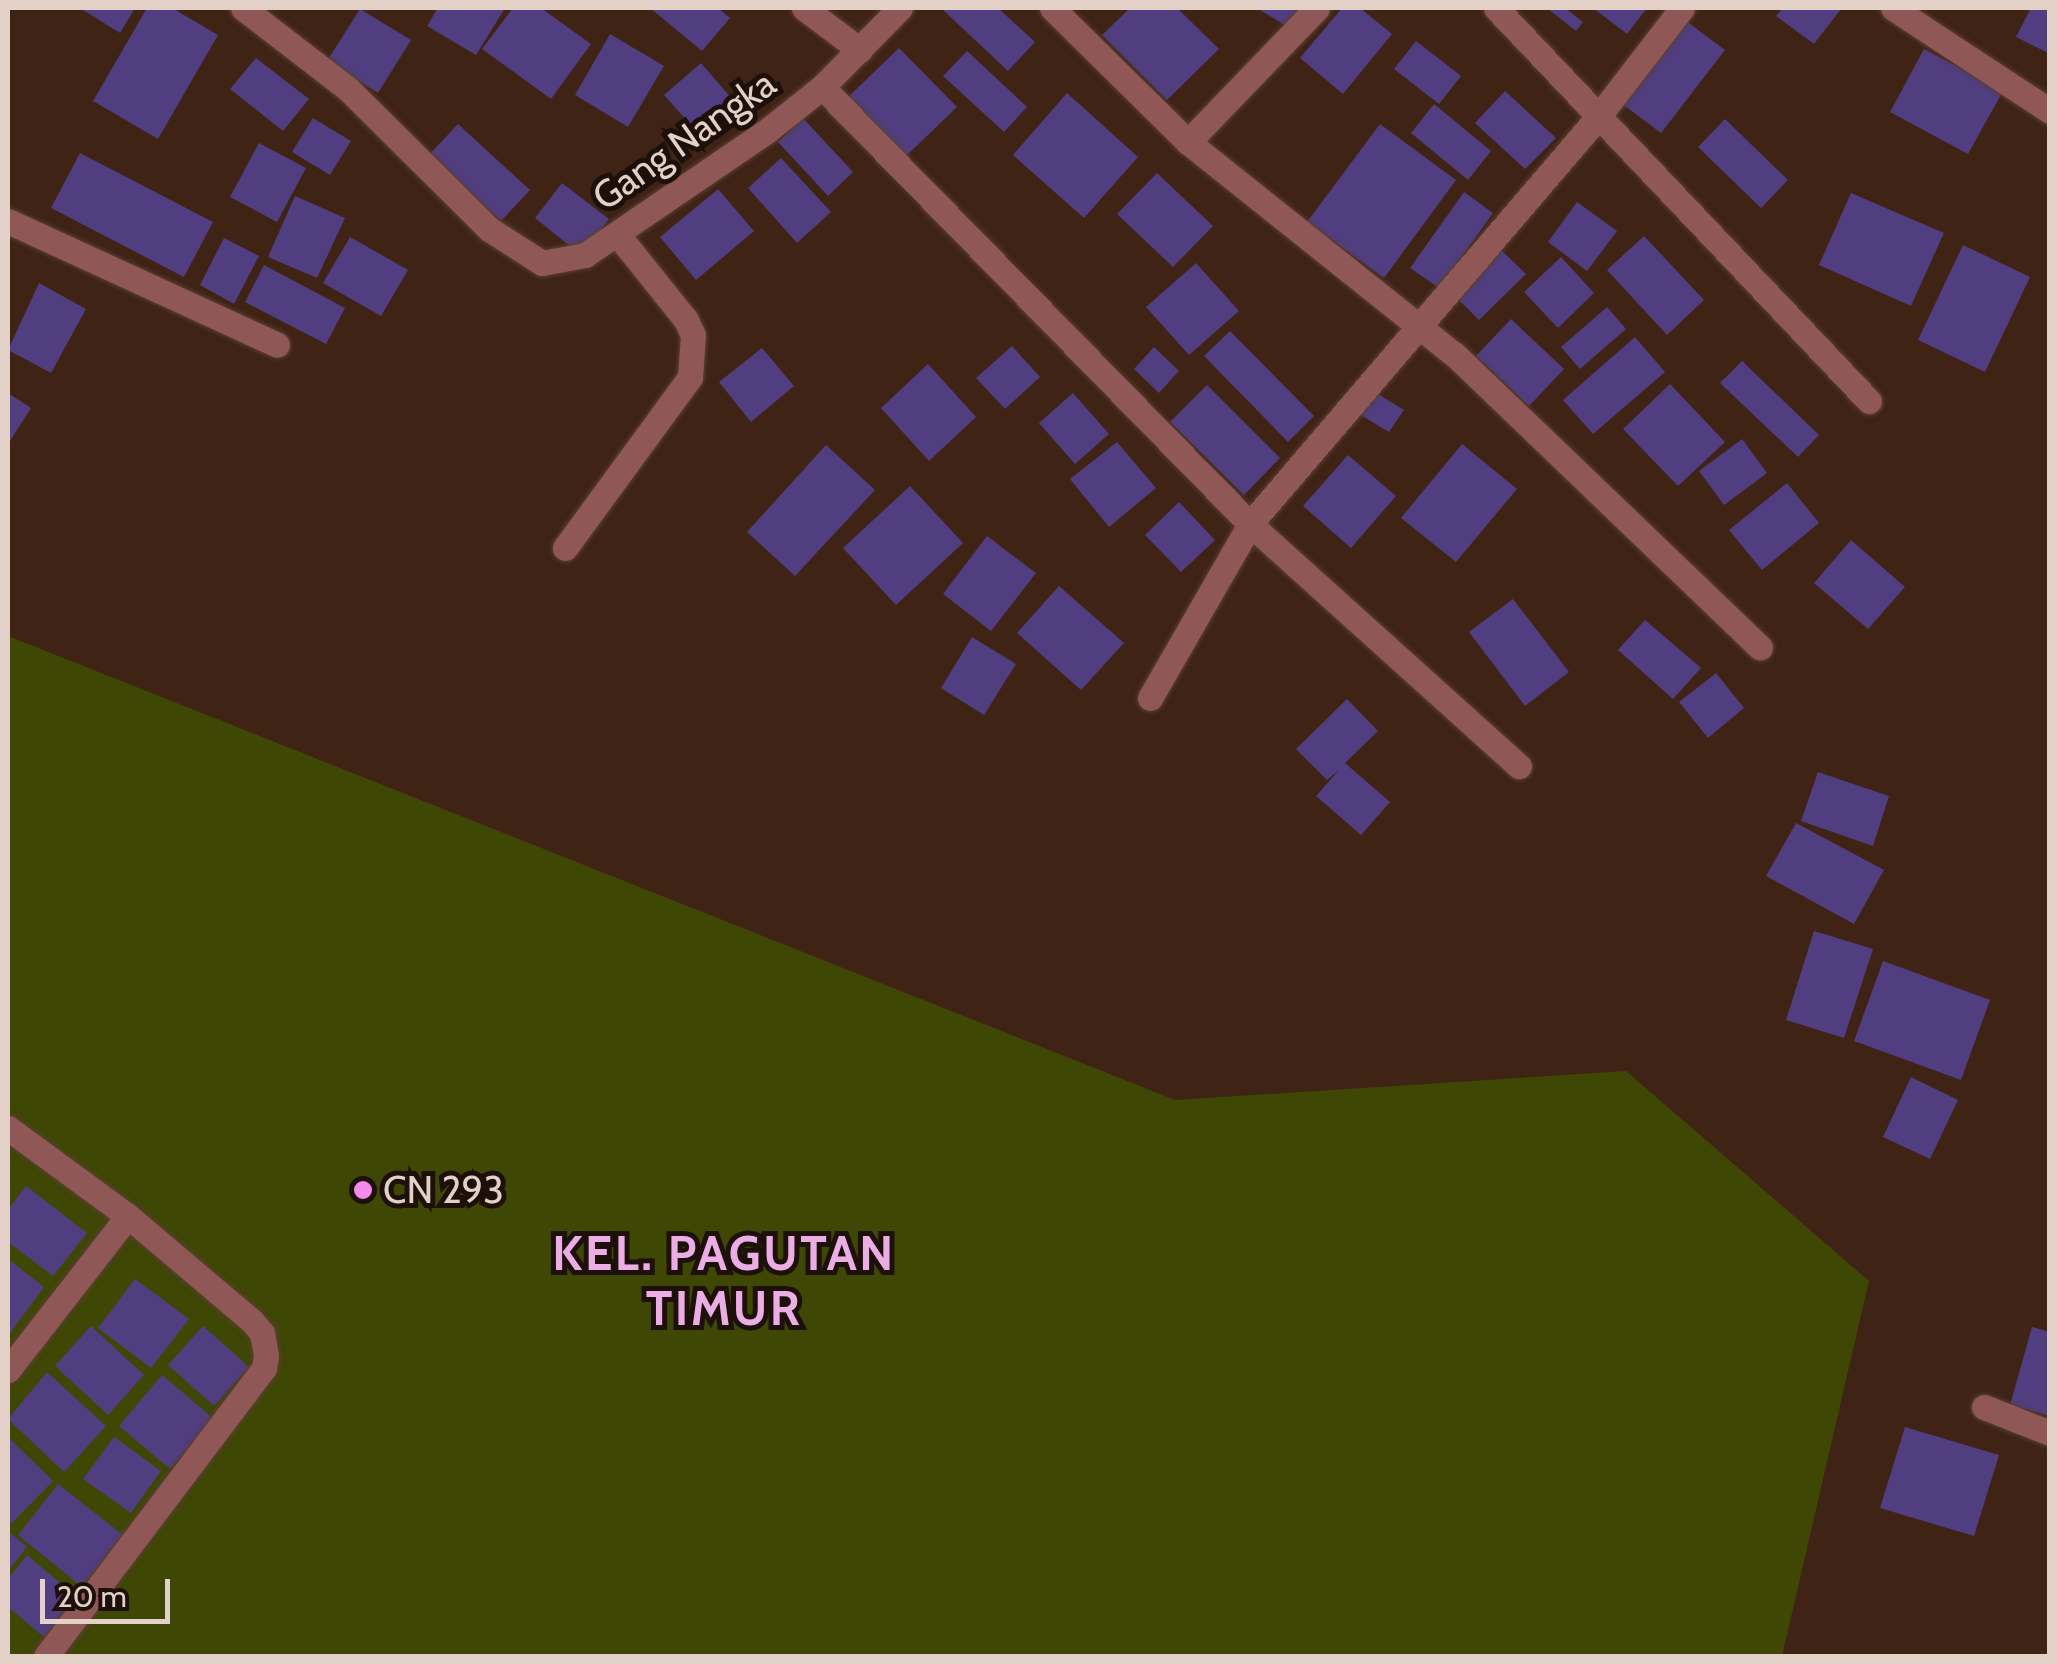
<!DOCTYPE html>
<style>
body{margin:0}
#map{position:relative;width:2057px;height:1664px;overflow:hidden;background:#3f2315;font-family:Cabin,sans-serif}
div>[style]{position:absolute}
.green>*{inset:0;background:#3f4705}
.building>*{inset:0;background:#513e81}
.roads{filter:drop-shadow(0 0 2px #593f32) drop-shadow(0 0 2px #593f32)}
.minor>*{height:25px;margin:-12.5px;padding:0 12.5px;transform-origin:12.5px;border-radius:12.5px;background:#905757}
.dots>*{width:28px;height:28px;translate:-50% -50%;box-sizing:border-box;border:5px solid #1d100a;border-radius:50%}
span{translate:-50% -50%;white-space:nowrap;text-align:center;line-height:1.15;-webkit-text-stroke:10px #1d100a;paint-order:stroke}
.street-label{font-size:38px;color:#e3d1c8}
.poi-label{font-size:38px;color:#e3d1c8}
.left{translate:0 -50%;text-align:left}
.district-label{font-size:48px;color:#ebaee4;font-weight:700;letter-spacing:2.5px}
.frame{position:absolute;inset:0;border:10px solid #e3d1c8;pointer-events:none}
.scale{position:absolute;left:40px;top:1579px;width:130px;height:45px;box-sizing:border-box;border:5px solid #e3d1c8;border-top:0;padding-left:12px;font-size:30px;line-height:35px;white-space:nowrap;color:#e3d1c8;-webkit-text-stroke:8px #1d100a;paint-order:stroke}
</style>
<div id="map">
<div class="green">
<i style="clip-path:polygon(8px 636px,1175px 1100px,1626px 1071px,1869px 1281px,1782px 1656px,8px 1656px)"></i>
</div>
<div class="building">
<i style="clip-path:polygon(80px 8px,135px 8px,120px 33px)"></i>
<i style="clip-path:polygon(147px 8px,172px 8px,218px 35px,158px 139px,93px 101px)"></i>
<i style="clip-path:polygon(438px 8px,505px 8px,476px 55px,427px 26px)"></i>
<i style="clip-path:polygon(513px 8px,541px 8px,591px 44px,551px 99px,482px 49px)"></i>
<i style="clip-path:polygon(650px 8px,718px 8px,730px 18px,702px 51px)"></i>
<i style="clip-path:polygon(941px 8px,998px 8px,1035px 42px,1008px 71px)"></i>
<i style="clip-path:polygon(1130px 8px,1177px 8px,1219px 49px,1167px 100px,1102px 35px)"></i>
<i style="clip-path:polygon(1257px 8px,1309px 8px,1294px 31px)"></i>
<i style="clip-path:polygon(1342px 8px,1360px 8px,1392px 34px,1343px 94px,1300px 58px)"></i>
<i style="clip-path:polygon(1547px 8px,1565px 8px,1583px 22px,1576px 31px)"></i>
<i style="clip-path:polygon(1593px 8px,1647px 8px,1627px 34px)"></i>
<i style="clip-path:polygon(1783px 8px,1839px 8px,1841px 9px,1814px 44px,1776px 16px)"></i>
<i style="clip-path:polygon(2031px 8px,2050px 8px,2050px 54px,2016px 37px)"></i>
<i style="clip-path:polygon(360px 9px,411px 40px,378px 93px,327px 61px)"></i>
<i style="clip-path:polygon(1685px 20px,1725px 50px,1661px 133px,1621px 103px)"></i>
<i style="clip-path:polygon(610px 34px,664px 66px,628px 127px,575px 95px)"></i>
<i style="clip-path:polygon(1416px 41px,1461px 76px,1439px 104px,1394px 69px)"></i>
<i style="clip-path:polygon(899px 48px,957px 107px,902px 160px,844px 101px)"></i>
<i style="clip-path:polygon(1924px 49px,2003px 91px,1968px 154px,1890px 112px)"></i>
<i style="clip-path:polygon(967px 51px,1027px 107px,1004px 132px,943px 76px)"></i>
<i style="clip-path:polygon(256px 58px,309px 99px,283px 131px,230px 89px)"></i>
<i style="clip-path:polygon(701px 63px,732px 99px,696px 131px,664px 95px)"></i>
<i style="clip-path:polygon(1505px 91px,1556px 138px,1525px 169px,1475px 123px)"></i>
<i style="clip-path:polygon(1067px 93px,1138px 157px,1084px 218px,1013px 155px)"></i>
<i style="clip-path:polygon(1434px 104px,1491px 151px,1468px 180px,1411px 133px)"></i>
<i style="clip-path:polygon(313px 118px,351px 141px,330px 175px,292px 152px)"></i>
<i style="clip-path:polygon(803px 118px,853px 172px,828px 196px,778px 142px)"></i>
<i style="clip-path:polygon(1725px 119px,1788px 180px,1761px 208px,1698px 147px)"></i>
<i style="clip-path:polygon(458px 124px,530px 190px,501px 221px,429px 155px)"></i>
<i style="clip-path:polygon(1380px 124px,1456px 180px,1384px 278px,1307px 222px)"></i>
<i style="clip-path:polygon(259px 143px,306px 168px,277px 222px,230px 197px)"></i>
<i style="clip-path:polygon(80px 153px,213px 222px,184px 277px,51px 208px)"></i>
<i style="clip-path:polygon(781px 158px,831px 212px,797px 243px,748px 188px)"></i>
<i style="clip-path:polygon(1157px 173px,1213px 226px,1173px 267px,1117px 214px)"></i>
<i style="clip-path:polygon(562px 183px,609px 219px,581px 255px,535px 218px)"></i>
<i style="clip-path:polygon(718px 189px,754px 231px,696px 280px,660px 237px)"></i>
<i style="clip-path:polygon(1464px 192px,1493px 213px,1439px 288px,1410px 268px)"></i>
<i style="clip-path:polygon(1851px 193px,1944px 233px,1911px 306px,1819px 265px)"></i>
<i style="clip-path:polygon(295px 196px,345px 218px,317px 278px,268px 257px)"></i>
<i style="clip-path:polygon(1577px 202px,1617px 231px,1587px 271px,1548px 242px)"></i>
<i style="clip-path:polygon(1644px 236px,1704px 300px,1667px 335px,1607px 270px)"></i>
<i style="clip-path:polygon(350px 237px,408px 270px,381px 316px,323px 283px)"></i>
<i style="clip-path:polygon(224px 238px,259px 256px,234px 304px,200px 285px)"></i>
<i style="clip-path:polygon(1963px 245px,2030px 277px,1985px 372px,1918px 340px)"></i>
<i style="clip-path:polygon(1497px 246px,1526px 274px,1479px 320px,1451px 292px)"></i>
<i style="clip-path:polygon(1561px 257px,1594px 293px,1558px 328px,1524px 292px)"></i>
<i style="clip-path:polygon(1196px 263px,1239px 311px,1189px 355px,1146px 307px)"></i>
<i style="clip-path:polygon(264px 265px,345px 308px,326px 344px,245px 302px)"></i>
<i style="clip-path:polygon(39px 283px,86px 309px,51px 373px,8px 350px)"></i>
<i style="clip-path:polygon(1607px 307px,1626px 329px,1580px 369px,1561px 347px)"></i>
<i style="clip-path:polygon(1511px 319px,1564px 369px,1529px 406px,1476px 356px)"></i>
<i style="clip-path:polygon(1230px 331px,1314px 416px,1288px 442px,1204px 356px)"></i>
<i style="clip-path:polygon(1635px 337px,1665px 372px,1593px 434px,1563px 400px)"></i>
<i style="clip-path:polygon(1012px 346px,1040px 377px,1005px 409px,976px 378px)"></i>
<i style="clip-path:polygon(1154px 347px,1179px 371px,1159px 393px,1134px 369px)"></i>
<i style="clip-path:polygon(762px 348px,794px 386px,751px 422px,719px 382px)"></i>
<i style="clip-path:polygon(1742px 361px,1819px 435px,1798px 457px,1720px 383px)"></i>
<i style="clip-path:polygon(928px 364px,976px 417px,929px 461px,881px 408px)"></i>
<i style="clip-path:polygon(1670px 384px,1725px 442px,1678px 486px,1623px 429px)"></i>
<i style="clip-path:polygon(1207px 385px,1280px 458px,1244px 495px,1170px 422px)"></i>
<i style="clip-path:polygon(1373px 391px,1404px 410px,1389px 432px,1359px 414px)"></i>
<i style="clip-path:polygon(8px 393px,31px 408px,8px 444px)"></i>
<i style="clip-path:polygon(1073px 393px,1109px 434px,1075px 464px,1039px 423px)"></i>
<i style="clip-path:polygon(1742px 439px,1767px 473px,1724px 505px,1699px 471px)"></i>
<i style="clip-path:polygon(1117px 442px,1156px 488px,1109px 527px,1070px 479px)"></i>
<i style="clip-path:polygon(1462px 444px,1517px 489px,1456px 562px,1401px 518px)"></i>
<i style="clip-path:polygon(826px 445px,875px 490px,795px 576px,747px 532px)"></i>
<i style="clip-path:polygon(1348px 455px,1396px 496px,1351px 548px,1303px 506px)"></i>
<i style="clip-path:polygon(1787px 483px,1819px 523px,1762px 570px,1729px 530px)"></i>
<i style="clip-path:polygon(910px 486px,963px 543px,896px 605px,843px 548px)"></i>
<i style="clip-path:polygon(1179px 502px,1215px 540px,1181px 572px,1145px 535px)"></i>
<i style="clip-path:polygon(987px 536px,1036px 573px,991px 631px,943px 594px)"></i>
<i style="clip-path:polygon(1851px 540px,1905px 587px,1868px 629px,1814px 583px)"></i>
<i style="clip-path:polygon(1059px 586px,1124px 643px,1081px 690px,1017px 633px)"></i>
<i style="clip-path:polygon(1513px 599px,1569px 672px,1525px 706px,1469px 632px)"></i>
<i style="clip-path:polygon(1645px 620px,1701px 668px,1673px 699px,1618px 650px)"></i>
<i style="clip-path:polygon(972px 637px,1016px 664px,984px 715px,941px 688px)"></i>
<i style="clip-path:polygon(1716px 673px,1744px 708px,1708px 738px,1679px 702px)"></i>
<i style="clip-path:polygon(1347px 699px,1378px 731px,1345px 763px,1390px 802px,1361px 835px,1316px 796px,1339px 770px,1327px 780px,1296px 749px)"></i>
<i style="clip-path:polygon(1818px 772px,1889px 796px,1873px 846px,1801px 821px)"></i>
<i style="clip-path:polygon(1796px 823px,1884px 870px,1854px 924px,1766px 876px)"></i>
<i style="clip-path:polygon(1814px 931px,1873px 949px,1844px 1038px,1786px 1020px)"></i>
<i style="clip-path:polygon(1883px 961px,1990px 1000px,1961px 1080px,1854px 1041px)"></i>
<i style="clip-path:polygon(1911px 1077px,1958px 1100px,1930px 1159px,1883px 1137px)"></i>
<i style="clip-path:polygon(26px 1186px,87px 1233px,53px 1276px,8px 1242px,8px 1210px)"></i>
<i style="clip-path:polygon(8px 1259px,44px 1287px,8px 1336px)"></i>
<i style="clip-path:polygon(135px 1279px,189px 1319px,151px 1368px,98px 1328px)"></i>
<i style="clip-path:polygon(91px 1326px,144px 1375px,108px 1415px,55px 1366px)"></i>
<i style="clip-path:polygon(203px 1326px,249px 1367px,214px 1406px,168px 1365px)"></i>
<i style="clip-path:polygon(2032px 1327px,2050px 1332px,2050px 1416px,2010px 1405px)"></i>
<i style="clip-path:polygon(47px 1372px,106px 1426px,64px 1472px,8px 1419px)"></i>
<i style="clip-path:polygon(162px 1375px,213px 1418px,170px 1469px,119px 1426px)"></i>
<i style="clip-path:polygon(1905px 1427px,1999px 1455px,1974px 1536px,1880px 1508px)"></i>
<i style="clip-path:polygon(8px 1437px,53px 1481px,10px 1525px,8px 1523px)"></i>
<i style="clip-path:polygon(114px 1437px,161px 1471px,131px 1513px,83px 1479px)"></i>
<i style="clip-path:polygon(58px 1484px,123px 1535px,82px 1587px,18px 1535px)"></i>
<i style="clip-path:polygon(8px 1531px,27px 1547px,8px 1571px)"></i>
<i style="clip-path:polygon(27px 1555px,77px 1597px,44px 1637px,8px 1607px,8px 1579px)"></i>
</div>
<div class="roads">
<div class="minor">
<i style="left:243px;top:8px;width:131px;rotate:37.6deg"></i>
<i style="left:347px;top:88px;width:200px;rotate:44.8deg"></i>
<i style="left:489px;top:229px;width:63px;rotate:32.7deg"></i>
<i style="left:542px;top:263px;width:44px;rotate:-10.5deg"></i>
<i style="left:585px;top:255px;width:222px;rotate:-34.3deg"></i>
<i style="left:768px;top:130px;width:69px;rotate:-38.5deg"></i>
<i style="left:822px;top:87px;width:111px;rotate:-45.4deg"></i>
<i style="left:804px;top:8px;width:70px;rotate:36.9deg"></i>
<i style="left:1052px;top:8px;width:191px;rotate:44.6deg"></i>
<i style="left:1188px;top:142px;width:340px;rotate:38.6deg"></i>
<i style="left:1454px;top:354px;width:424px;rotate:43.8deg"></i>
<i style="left:1496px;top:8px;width:542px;rotate:46.5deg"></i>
<i style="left:1893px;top:8px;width:188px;rotate:33.3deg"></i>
<i style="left:822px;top:87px;width:612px;rotate:45.6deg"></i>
<i style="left:1250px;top:524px;width:362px;rotate:42deg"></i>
<i style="left:1188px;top:142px;width:186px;rotate:-46.1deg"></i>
<i style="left:8px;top:221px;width:296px;rotate:24.7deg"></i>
<i style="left:565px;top:548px;width:212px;rotate:-53.8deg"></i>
<i style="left:690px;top:377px;width:42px;rotate:-85.9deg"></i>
<i style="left:693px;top:335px;width:17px;rotate:-115deg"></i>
<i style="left:686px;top:320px;width:110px;rotate:-128.7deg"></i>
<i style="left:1150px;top:698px;width:201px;rotate:-60.1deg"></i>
<i style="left:1250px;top:524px;width:535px;rotate:-49.47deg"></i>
<i style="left:1598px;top:117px;width:138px;rotate:-52.4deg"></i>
<i style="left:8px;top:1128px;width:149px;rotate:36.3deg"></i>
<i style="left:128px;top:1216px;width:162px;rotate:40.3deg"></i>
<i style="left:252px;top:1321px;width:16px;rotate:50deg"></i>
<i style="left:262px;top:1333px;width:23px;rotate:80deg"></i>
<i style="left:266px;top:1356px;width:12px;rotate:99deg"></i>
<i style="left:264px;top:1368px;width:361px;rotate:127.1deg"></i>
<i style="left:8px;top:1370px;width:195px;rotate:-52.1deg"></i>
<i style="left:1984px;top:1407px;width:71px;rotate:21.5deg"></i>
</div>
</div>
<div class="dots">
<i style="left:363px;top:1190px;background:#f689ed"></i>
</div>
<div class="street-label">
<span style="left:684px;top:140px;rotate:-35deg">Gang Nangka</span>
</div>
<div class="poi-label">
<span class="left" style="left:383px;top:1190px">CN 293</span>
</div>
<div class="district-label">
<span style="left:724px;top:1281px">KEL. PAGUTAN<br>TIMUR</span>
</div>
<div class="frame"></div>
<div class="scale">20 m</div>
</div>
